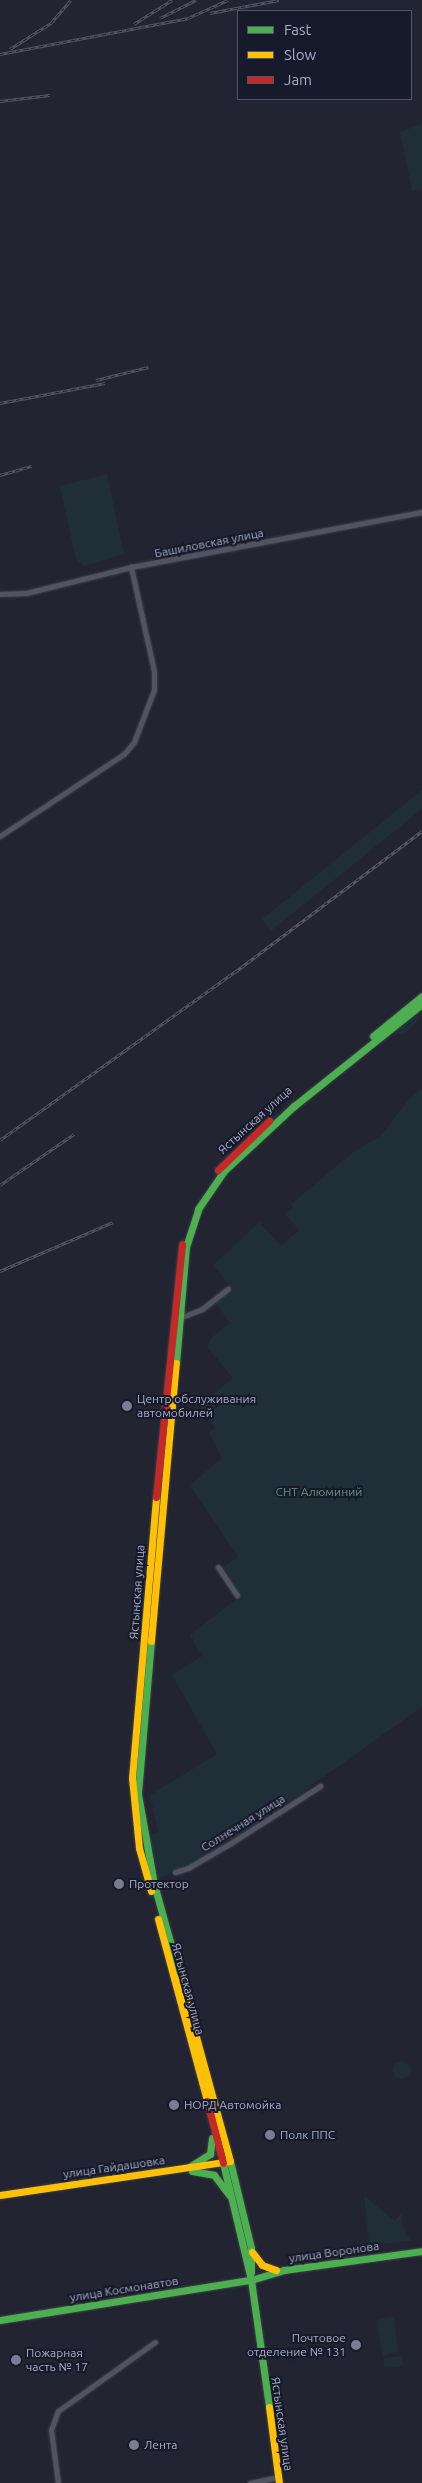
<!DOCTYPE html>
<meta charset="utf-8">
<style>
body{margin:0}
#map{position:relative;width:422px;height:2483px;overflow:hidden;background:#222531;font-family:Ubuntu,sans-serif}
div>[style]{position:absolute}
.green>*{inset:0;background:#1f2e37}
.round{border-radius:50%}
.roads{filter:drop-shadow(0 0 1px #3d3f48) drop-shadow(0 0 1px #3d3f48)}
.street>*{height:5px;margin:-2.5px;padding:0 2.5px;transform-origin:2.5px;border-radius:2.5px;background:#515460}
.fast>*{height:7px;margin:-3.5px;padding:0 3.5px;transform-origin:3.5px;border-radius:3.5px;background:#4caf50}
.slow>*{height:7px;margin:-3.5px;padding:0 3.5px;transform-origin:3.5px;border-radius:3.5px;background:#ffc107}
.jam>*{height:7px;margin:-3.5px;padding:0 3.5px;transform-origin:3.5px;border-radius:3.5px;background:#c62828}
.rail>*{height:3px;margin-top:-1.5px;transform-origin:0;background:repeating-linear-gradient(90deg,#161a2b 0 4px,#555763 0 8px);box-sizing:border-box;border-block:1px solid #555763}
.dots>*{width:14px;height:14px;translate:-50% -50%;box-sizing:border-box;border:2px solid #161a2b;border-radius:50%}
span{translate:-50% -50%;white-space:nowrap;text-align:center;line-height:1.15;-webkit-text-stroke:4px #161a2b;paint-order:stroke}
.street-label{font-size:12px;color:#a9adc5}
.poi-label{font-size:12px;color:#a9adc5}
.left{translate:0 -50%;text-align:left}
.right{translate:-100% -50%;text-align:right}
.park-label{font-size:12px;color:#5f9779}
.legend{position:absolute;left:237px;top:10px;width:175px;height:90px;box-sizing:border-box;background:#161a2b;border:1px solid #515569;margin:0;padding:6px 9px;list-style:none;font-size:15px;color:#a9adc5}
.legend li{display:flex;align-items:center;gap:10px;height:25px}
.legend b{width:25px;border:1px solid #515569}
</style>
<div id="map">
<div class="green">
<i style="clip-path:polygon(422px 124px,422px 197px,420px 189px,412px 191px,400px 132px)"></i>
<i style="clip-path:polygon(107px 474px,124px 554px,84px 566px,76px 560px,60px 486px)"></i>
<i style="clip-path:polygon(422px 790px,422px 809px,271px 931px,262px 919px)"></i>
<i style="clip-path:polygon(419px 1010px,417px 1022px,404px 1034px,391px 1033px)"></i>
<i style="clip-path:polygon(422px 1089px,422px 1707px,259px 1823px,221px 1848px,158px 1879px,150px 1836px,158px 1832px,150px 1795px,217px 1754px,172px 1675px,202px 1656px,190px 1635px,236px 1599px,216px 1571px,238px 1557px,190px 1485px,222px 1458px,209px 1432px,215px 1428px,200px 1405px,233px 1378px,207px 1347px,211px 1338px,230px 1323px,215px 1302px,232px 1289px,214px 1265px,259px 1222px,281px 1246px,299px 1230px,285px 1214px,293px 1208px,291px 1204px,352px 1153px,381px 1135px,411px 1097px)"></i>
<i class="round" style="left:393px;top:2061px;width:18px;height:18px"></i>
<i style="clip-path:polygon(364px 2196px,395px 2221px,402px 2213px,402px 2224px,411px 2241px,369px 2245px)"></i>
<i style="clip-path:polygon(390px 2316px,394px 2319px,398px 2351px,383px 2356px,376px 2321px)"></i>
<i style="clip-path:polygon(402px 2356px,403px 2366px,384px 2368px,384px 2358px)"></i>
</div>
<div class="roads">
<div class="street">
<i style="left:0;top:594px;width:26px;rotate:-2deg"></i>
<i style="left:26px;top:593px;width:108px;rotate:-13.9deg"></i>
<i style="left:131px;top:567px;width:296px;rotate:-10.7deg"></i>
<i style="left:0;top:836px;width:149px;rotate:-33.5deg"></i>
<i style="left:124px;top:754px;width:16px;rotate:-50deg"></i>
<i style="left:134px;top:742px;width:56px;rotate:-69deg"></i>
<i style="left:154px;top:690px;width:19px;rotate:-90deg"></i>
<i style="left:154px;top:671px;width:107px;rotate:-102.5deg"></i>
<i style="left:179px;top:1318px;width:25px;rotate:-21deg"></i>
<i style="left:202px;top:1309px;width:33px;rotate:-38deg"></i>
<i style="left:218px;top:1567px;width:34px;rotate:56deg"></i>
<i style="left:175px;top:1872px;width:14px;rotate:-17deg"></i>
<i style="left:188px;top:1868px;width:50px;rotate:-30.2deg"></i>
<i style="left:231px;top:1843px;width:106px;rotate:-32.6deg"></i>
<i style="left:58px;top:2483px;width:53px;rotate:-97.5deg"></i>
<i style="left:51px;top:2430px;width:20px;rotate:-70deg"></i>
<i style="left:58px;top:2411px;width:119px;rotate:-35.4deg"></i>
<i style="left:250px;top:2483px;width:29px;rotate:-12deg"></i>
</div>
<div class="fast">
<i style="left:373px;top:1036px;width:63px;rotate:-39.2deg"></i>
<i style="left:176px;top:1363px;width:116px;rotate:-85.1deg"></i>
<i style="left:186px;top:1247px;width:40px;rotate:-72deg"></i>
<i style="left:198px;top:1209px;width:46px;rotate:-55.6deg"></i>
<i style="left:224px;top:1171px;width:96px;rotate:-42.9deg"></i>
<i style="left:294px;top:1106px;width:164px;rotate:-38.6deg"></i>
<i style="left:151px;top:1641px;width:154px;rotate:94.9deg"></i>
<i style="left:138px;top:1794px;width:91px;rotate:79.9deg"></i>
<i style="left:154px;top:1884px;width:98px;rotate:74.5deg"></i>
<i style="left:230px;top:2161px;width:89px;rotate:76.4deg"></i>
<i style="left:251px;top:2248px;width:24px;rotate:90deg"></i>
<i style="left:223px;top:2163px;width:120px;rotate:76.5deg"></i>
<i style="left:251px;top:2280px;width:128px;rotate:81.9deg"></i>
<i style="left:189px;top:2167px;width:25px;rotate:-32deg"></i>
<i style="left:210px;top:2154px;width:16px;rotate:-83deg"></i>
<i style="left:192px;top:2171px;width:22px;rotate:10deg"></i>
<i style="left:214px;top:2175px;width:25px;rotate:53deg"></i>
<i style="left:0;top:2320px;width:254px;rotate:-9.1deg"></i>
<i style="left:251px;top:2280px;width:34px;rotate:-17deg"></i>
<i style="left:284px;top:2270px;width:139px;rotate:-7.8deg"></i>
</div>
<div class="slow">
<i style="left:151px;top:1641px;width:279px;rotate:-84.9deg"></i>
<i style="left:151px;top:1891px;width:45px;rotate:-105.6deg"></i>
<i style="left:139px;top:1848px;width:70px;rotate:-95.7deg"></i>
<i style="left:132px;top:1778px;width:282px;rotate:-85.1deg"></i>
<i style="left:158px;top:1919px;width:188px;rotate:74.9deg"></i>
<i style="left:0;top:2195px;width:232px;rotate:-8.4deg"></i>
<i style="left:230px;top:2161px;width:190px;rotate:-105.3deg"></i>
<i style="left:252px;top:2252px;width:16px;rotate:52deg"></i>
<i style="left:262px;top:2265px;width:15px;rotate:20deg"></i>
<i style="left:269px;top:2407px;width:77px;rotate:82.5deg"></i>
</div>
<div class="jam">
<i style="left:218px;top:1170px;width:71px;rotate:-43.9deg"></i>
<i style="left:156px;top:1497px;width:254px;rotate:-84.1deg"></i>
<i style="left:207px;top:2101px;width:64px;rotate:75.5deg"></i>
</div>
</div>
<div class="rail">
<i style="left:210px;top:13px;width:70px;rotate:-10.7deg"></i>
<i style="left:160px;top:18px;width:40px;rotate:-26.6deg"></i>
<i style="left:134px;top:24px;width:45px;rotate:-32.3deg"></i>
<i style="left:10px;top:49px;width:49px;rotate:-32.4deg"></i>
<i style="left:51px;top:23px;width:30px;rotate:-49deg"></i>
<i style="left:0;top:54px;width:191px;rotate:-10.8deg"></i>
<i style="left:188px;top:18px;width:44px;rotate:-24.2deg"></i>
<i style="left:0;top:101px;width:50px;rotate:-6.8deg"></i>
<i style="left:96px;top:380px;width:54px;rotate:-14deg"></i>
<i style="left:0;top:403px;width:107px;rotate:-10.8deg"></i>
<i style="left:0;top:475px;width:33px;rotate:-16deg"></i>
<i style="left:0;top:1140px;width:289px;rotate:-35.6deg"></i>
<i style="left:235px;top:972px;width:234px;rotate:-37deg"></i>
<i style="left:0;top:1185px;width:90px;rotate:-34.6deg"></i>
<i style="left:0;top:1271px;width:123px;rotate:-23.4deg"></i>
</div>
<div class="dots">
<i style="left:127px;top:1406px;background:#7a7d91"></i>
<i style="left:119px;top:1884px;background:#7a7d91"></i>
<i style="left:174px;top:2105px;background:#7a7d91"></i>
<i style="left:270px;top:2135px;background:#7a7d91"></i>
<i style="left:356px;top:2345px;background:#7a7d91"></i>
<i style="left:16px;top:2360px;background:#7a7d91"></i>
<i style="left:134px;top:2445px;background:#7a7d91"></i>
</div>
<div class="street-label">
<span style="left:209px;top:543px;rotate:-11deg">Башиловская улица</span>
<span style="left:255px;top:1120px;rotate:-42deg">Ястынская улица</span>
<span style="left:137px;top:1592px;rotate:-86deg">Ястынская улица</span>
<span style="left:243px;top:1823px;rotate:-32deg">Солнечная улица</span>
<span style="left:188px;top:1989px;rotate:75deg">Ястынская улица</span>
<span style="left:114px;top:2167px;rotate:-8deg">улица Гайдашовка</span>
<span style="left:334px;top:2252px;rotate:-8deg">улица Воронова</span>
<span style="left:124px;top:2289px;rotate:-9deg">улица Космонавтов</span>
<span style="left:282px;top:2424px;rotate:82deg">Ястынская улица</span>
</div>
<div class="poi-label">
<span class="left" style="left:137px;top:1406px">Центр обслуживания<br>автомобилей</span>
<span class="left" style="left:129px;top:1884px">Протектор</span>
<span class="left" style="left:184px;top:2105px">НОРД Автомойка</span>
<span class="left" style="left:280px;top:2135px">Полк ППС</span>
<span class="right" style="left:346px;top:2345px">Почтовое<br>отделение № 131</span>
<span class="left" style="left:26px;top:2360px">Пожарная<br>часть № 17</span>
<span class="left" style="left:144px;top:2445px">Лента</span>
</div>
<div class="park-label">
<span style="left:319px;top:1492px">СНТ Алюминий</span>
</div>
<ul class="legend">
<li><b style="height:6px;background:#4caf50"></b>Fast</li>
<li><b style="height:6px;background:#ffc107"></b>Slow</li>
<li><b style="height:6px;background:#c62828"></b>Jam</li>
</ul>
</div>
